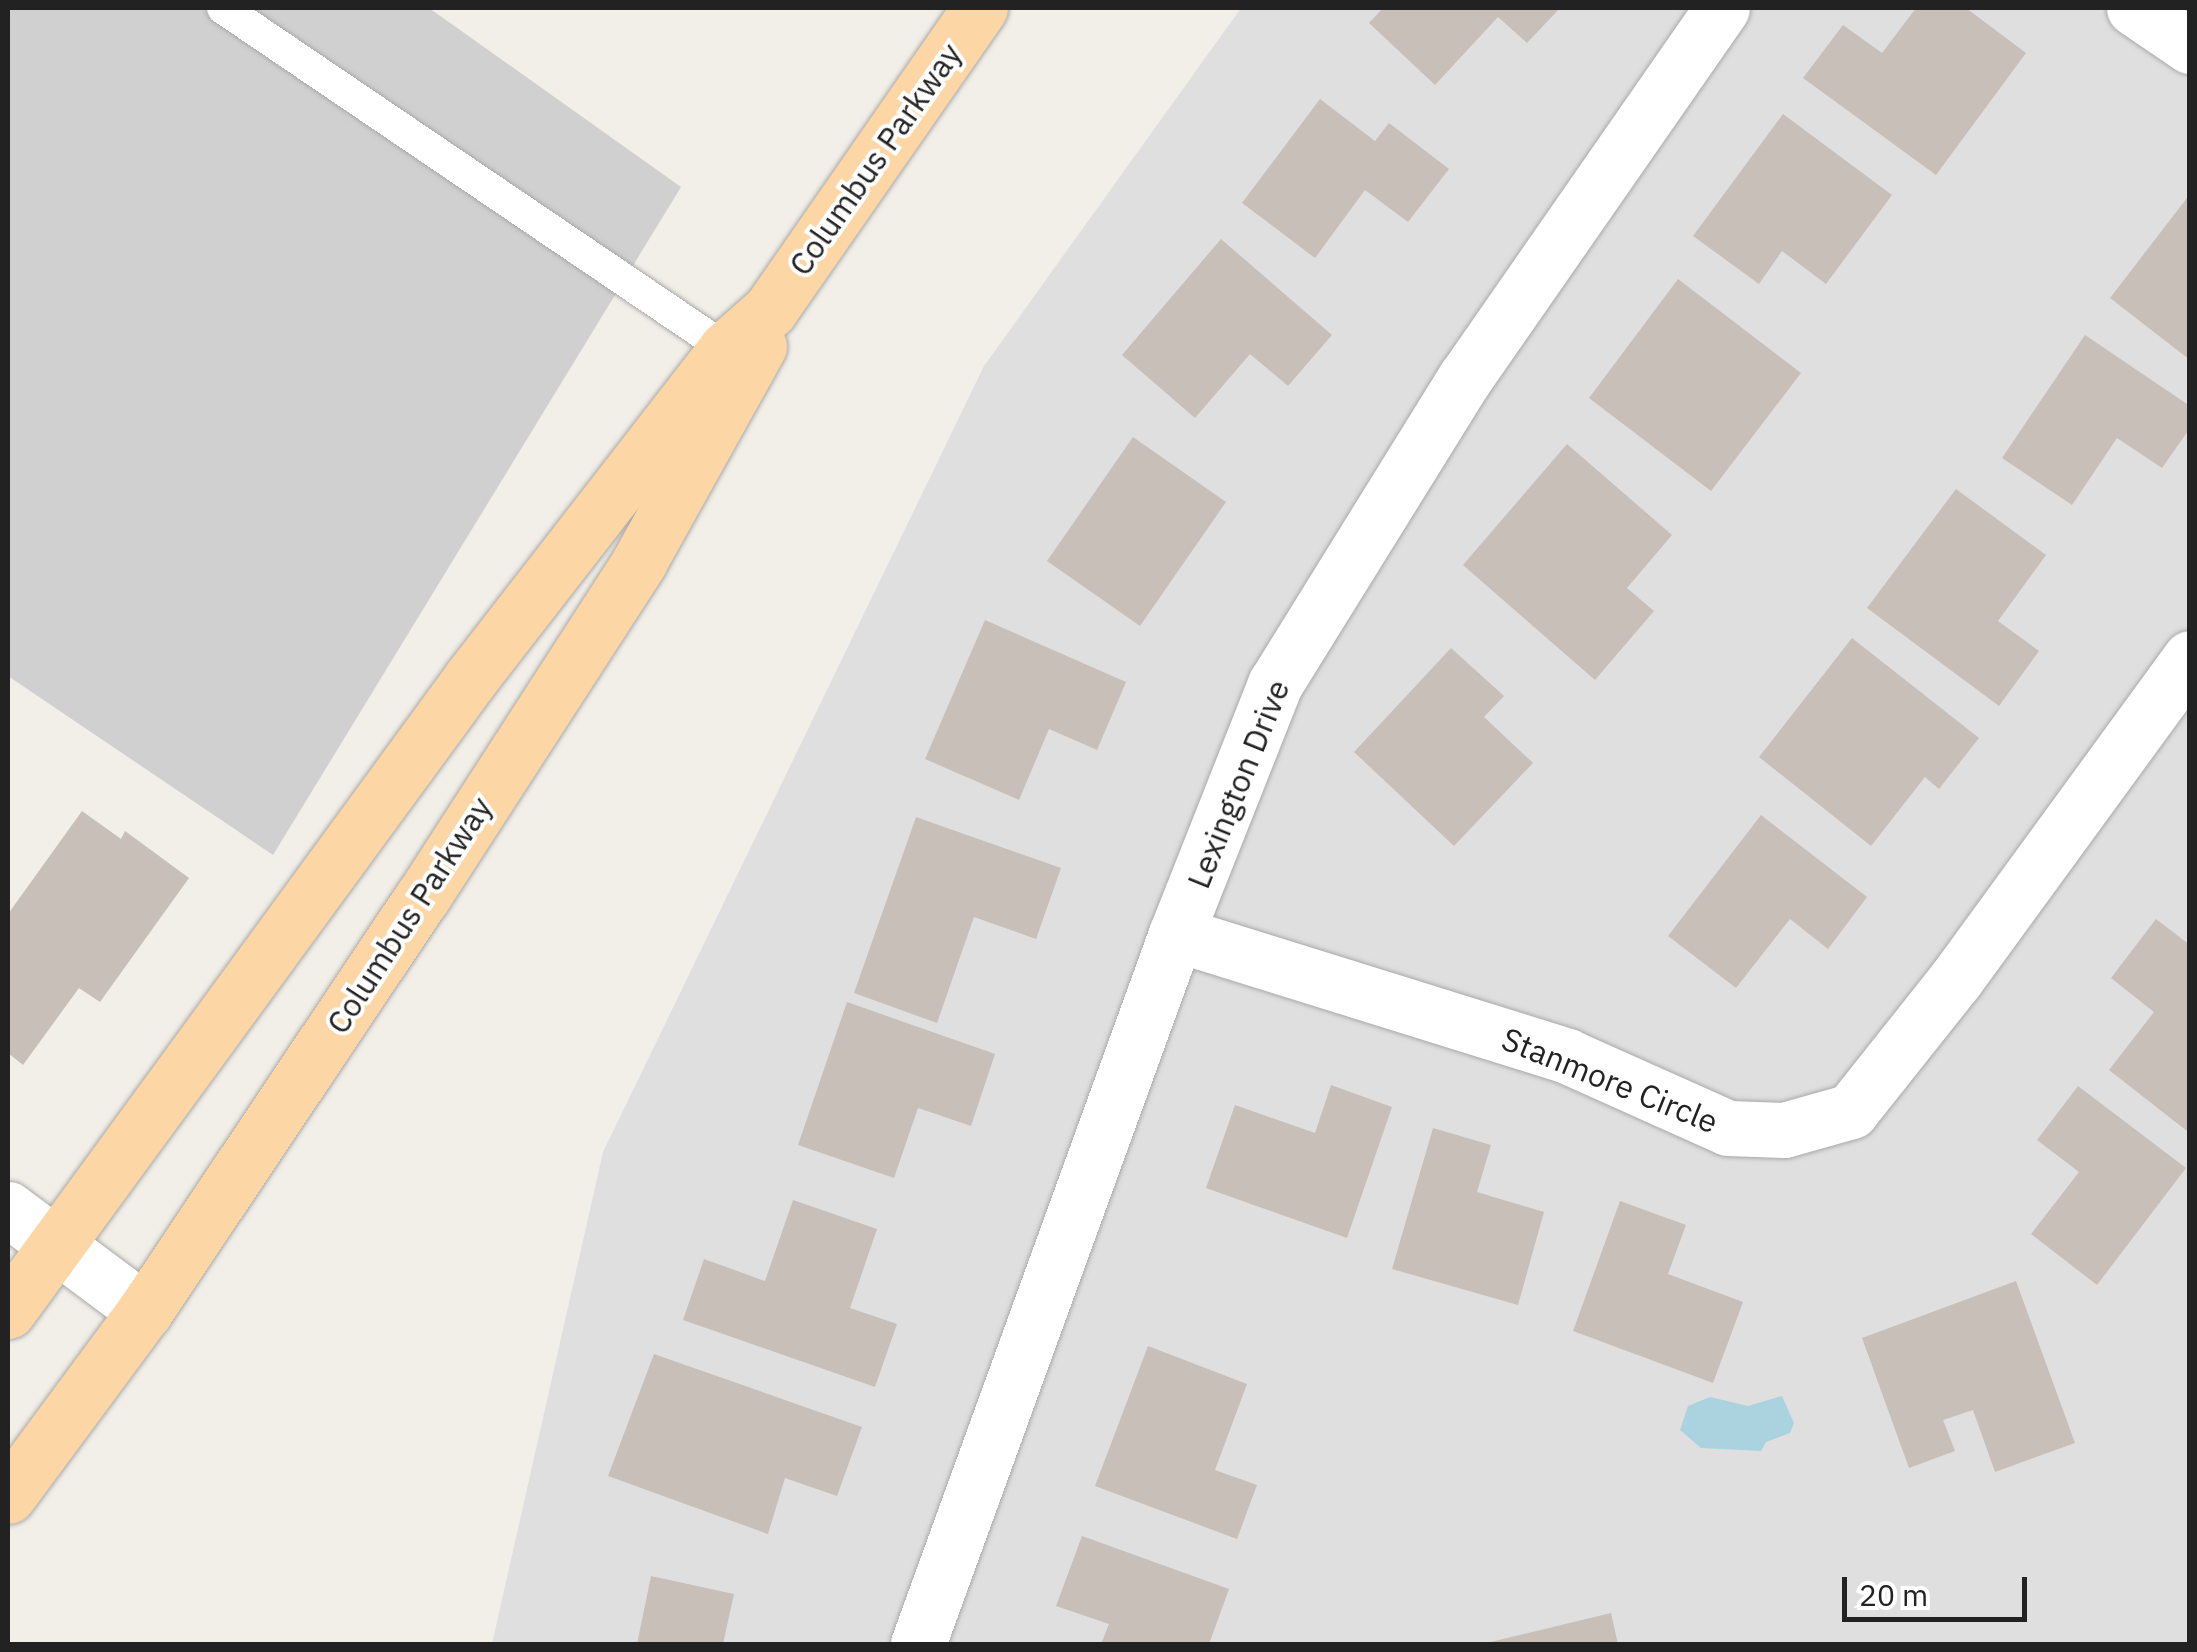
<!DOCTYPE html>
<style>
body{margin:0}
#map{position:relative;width:2197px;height:1652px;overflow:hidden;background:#f2efe9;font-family:"IBM Plex Sans",sans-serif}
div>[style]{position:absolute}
.residential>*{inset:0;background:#e0dfdf}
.religious>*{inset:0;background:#d0d0d0}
.water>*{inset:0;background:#aad3df}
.building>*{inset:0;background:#c7bfb8}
.roads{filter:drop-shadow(0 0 2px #a9a9a9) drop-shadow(0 0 2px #a9a9a9)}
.lane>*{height:32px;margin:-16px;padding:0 16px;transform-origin:16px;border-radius:16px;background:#fff}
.street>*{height:55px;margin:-27.5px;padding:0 27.5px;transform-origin:27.5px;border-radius:27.5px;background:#fff}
.primary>*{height:55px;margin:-27.5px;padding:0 27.5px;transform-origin:27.5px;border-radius:27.5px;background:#fcd6a4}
span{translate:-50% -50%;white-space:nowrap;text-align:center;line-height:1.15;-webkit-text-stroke:8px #fff;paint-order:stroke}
.street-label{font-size:32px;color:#222}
.frame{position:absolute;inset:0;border:10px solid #222;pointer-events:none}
.scale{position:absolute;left:1842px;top:1577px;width:185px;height:45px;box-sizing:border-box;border:5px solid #222;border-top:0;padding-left:12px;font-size:30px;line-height:35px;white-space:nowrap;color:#222;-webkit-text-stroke:8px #fff;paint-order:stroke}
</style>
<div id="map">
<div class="residential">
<i style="clip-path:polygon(1241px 8px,2189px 8px,2189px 1644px,492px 1644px,603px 1152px,984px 366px)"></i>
</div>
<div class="religious">
<i style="clip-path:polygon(8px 8px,429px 8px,681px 187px,273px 855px,8px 676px)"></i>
</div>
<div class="water">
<i style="clip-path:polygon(1782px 1396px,1794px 1423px,1790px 1433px,1766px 1442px,1761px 1451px,1701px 1448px,1680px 1430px,1688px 1406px,1710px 1397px,1748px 1406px)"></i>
</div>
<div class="building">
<i style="clip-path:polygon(1383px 8px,1560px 8px,1527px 43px,1498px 17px,1435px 85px,1369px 23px)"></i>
<i style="clip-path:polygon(1916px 8px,1966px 8px,2026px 53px,1936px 175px,1803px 78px,1843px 25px,1882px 53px)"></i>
<i style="clip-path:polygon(1320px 99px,1375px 141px,1389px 123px,1449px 169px,1408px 222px,1365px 190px,1315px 258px,1242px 203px)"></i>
<i style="clip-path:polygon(1783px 114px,1892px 195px,1826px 284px,1782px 251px,1759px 284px,1693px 236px)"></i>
<i style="clip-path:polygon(2190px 194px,2190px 360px,2110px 298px)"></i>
<i style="clip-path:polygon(1221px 239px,1332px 335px,1288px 386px,1250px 354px,1195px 418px,1122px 355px)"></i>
<i style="clip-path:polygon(1678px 279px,1801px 373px,1711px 491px,1589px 398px)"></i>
<i style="clip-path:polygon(2085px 335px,2190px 406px,2190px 428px,2162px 468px,2117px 438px,2072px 505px,2002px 458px)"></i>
<i style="clip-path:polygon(1133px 437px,1226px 502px,1140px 626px,1047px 561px)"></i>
<i style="clip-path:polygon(1567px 444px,1672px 535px,1627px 588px,1654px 611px,1595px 680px,1463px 565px)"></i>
<i style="clip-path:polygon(1956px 489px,2046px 555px,1998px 621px,2039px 651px,1999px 706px,1867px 608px)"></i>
<i style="clip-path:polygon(985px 620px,1126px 682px,1097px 750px,1049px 729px,1019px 800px,925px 759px)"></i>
<i style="clip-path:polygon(1852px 638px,1979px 738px,1939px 789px,1925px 777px,1871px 846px,1759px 757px)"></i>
<i style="clip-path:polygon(1451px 648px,1504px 696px,1484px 717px,1533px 763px,1454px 846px,1354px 752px)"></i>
<i style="clip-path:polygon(82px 811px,121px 839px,125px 831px,189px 878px,100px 1002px,79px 988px,23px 1065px,8px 1053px,8px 914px)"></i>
<i style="clip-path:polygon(1761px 815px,1867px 897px,1828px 949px,1790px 919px,1736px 988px,1668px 936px)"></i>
<i style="clip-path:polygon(916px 817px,1061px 868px,1036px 939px,974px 917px,937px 1023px,854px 993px)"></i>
<i style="clip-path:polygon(2156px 919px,2190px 945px,2187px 1131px,2109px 1070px,2154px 1012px,2111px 978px)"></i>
<i style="clip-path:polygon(847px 1002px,995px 1054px,971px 1126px,918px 1108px,894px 1178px,798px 1145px)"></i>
<i style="clip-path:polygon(1331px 1085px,1392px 1107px,1347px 1238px,1206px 1188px,1235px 1105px,1315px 1133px)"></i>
<i style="clip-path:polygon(2078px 1086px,2186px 1168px,2097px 1285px,2031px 1234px,2079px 1172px,2037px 1140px)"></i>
<i style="clip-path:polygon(1433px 1128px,1491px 1145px,1477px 1192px,1544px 1212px,1518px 1305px,1392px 1269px)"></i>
<i style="clip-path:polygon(793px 1200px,877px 1229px,850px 1308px,897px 1324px,875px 1387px,683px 1320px,704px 1259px,765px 1281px)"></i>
<i style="clip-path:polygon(1620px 1201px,1686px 1225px,1668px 1274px,1743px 1302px,1713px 1383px,1573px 1331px)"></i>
<i style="clip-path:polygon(2016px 1281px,2075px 1443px,1995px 1472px,1973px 1410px,1943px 1420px,1955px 1451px,1909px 1468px,1862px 1338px)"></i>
<i style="clip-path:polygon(1148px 1346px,1247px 1384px,1215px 1470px,1257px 1485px,1237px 1539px,1095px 1486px)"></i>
<i style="clip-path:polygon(654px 1354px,862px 1427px,837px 1496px,785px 1478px,768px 1534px,608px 1476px)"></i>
<i style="clip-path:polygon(1082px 1536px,1229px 1589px,1209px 1644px,1101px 1644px,1109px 1624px,1056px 1606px)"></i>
<i style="clip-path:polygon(651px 1576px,734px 1594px,723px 1644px,637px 1644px)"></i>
<i style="clip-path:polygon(1611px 1613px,1618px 1644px,1486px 1644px,1486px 1643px)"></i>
</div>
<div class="roads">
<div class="lane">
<i style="left:223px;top:8px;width:608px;rotate:34.13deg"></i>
</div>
<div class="street">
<i style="left:2134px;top:8px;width:68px;rotate:34.2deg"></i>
<i style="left:1176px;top:934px;width:410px;rotate:17.3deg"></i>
<i style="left:1567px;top:1056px;width:176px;rotate:24.1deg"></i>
<i style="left:1728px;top:1128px;width:56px;rotate:2deg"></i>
<i style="left:1784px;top:1130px;width:70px;rotate:-15.8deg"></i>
<i style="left:1851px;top:1111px;width:169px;rotate:-51.5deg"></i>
<i style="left:1956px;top:979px;width:397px;rotate:-53.9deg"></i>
<i style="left:8px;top:1209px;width:171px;rotate:36.7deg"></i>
<i style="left:918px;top:1644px;width:755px;rotate:-70.03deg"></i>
<i style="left:1176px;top:934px;width:269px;rotate:-68.4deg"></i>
<i style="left:1275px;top:684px;width:360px;rotate:-58.2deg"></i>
<i style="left:1465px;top:378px;width:450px;rotate:-55.2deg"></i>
</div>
<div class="primary">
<i style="left:8px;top:1311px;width:784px;rotate:-53.82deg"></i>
<i style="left:471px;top:678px;width:416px;rotate:-52.2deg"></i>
<i style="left:726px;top:349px;width:59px;rotate:-41.6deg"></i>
<i style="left:770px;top:310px;width:368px;rotate:-55.2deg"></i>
<i style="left:8px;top:1496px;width:230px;rotate:-53.5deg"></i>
<i style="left:145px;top:1311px;width:497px;rotate:-56.2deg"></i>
<i style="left:422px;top:898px;width:400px;rotate:-57.1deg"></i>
<i style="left:639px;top:562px;width:247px;rotate:-60.9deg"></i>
</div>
</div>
<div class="street-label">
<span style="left:875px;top:159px;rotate:-55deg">Columbus Parkway</span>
<span style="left:1238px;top:784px;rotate:-68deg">Lexington Drive</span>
<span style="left:409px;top:915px;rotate:-57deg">Columbus Parkway</span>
<span style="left:1610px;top:1080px;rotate:22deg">Stanmore Circle</span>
</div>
<div class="frame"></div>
<div class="scale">20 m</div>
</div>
